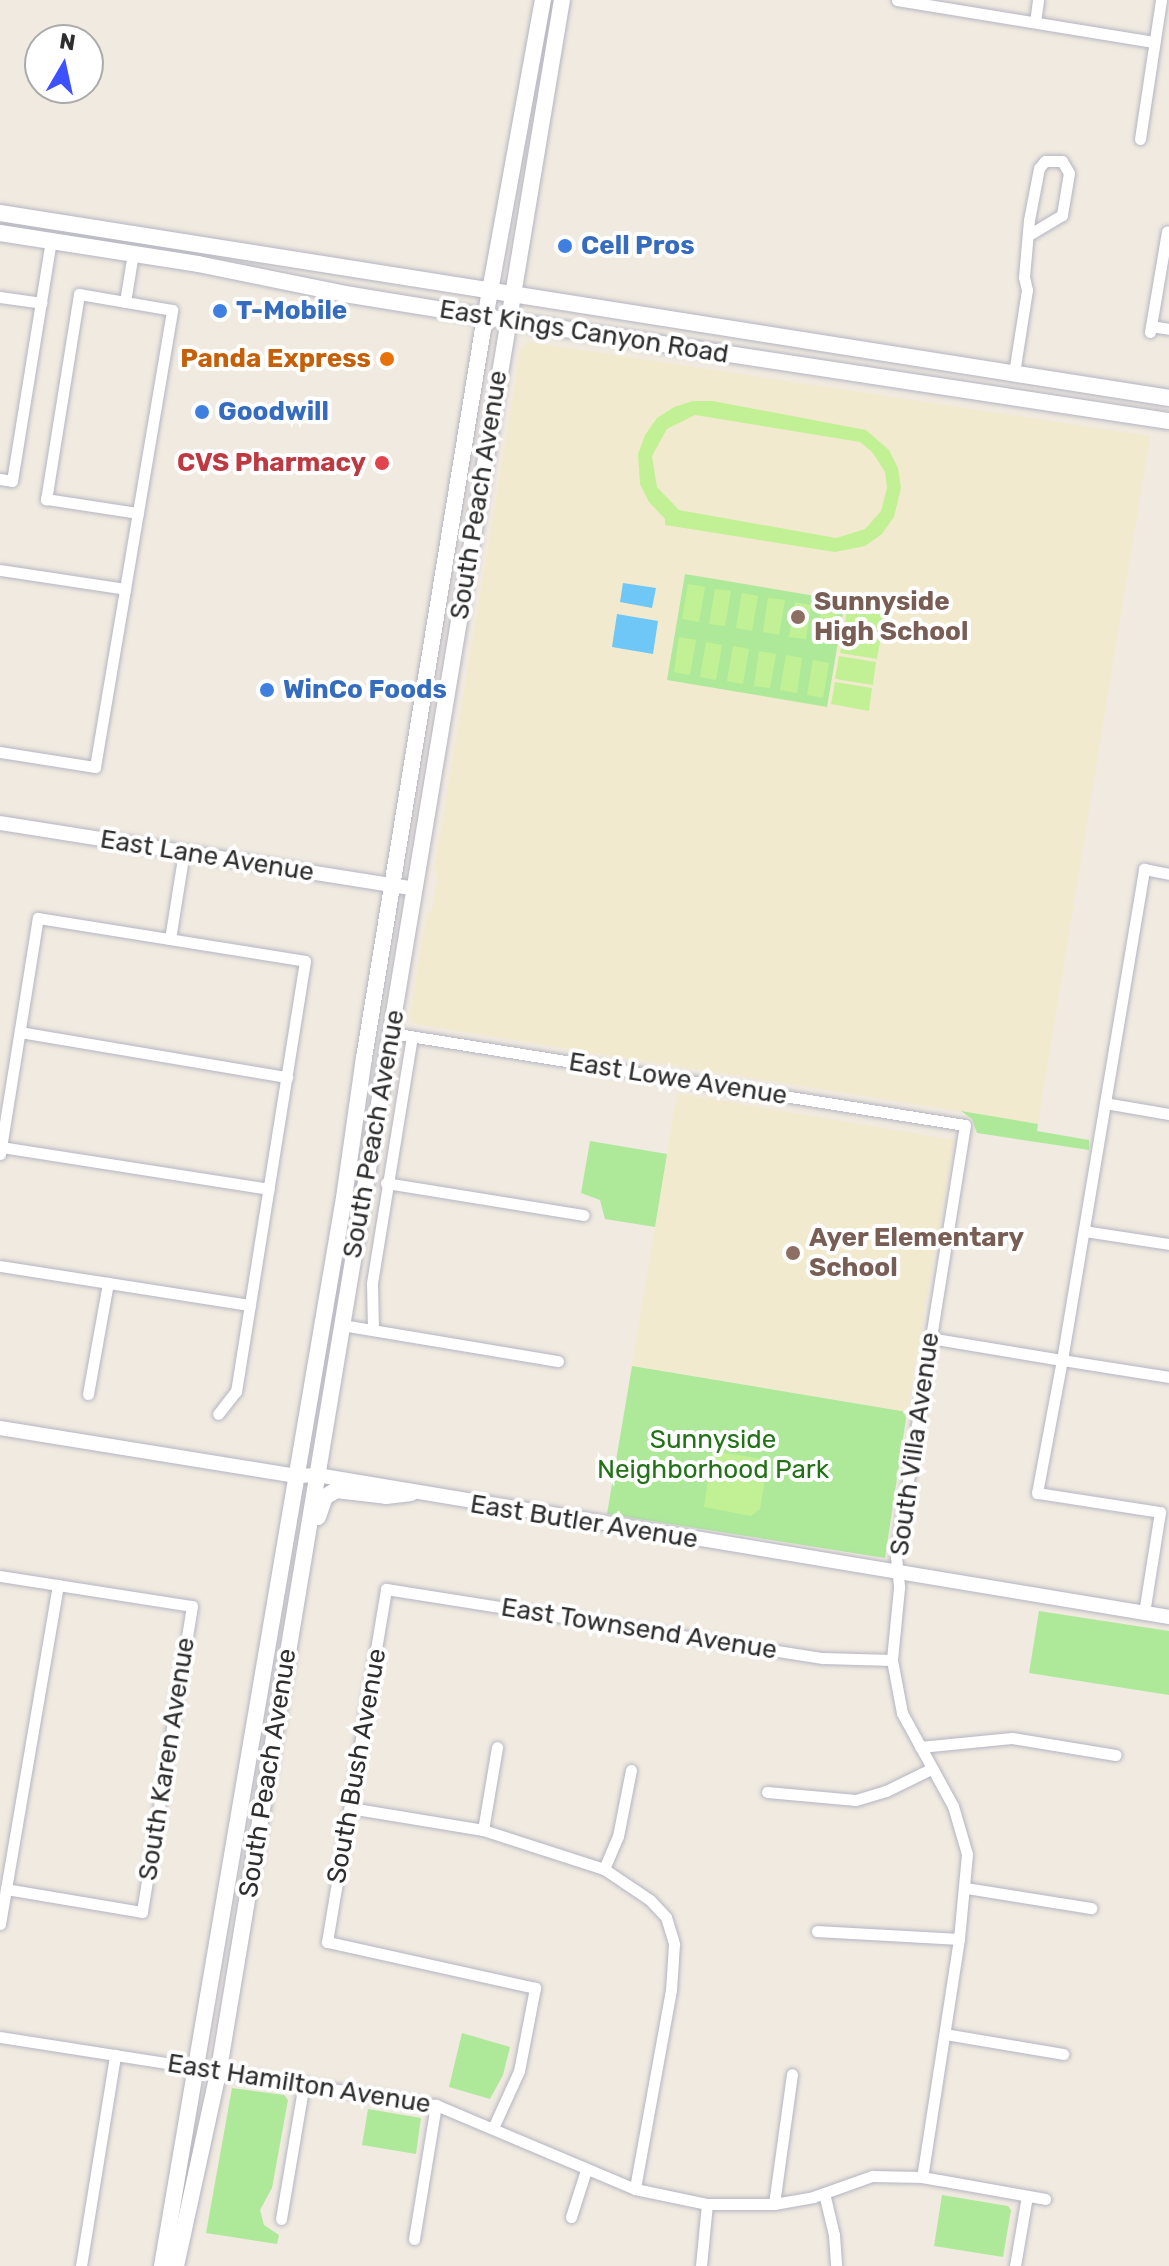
<!DOCTYPE html>
<style>
body{margin:0}
#map{position:relative;width:1169px;height:2266px;overflow:hidden;background:#f0eae0;font-family:Rubik,sans-serif}
div>[style]{position:absolute}
.education>*{inset:0;background:#f2eacf}
.green>*{inset:0;background:#aee99a}
.pitch>*{inset:0;background:#c2f195}
.water>*{inset:0;background:#6ec7f7}
.roads{filter:drop-shadow(0 0 2px #b4b5c2) drop-shadow(0 0 2px #b4b5c2)}
.minor>*{height:11px;margin:-5.5px;padding:0 5.5px;transform-origin:5.5px;border-radius:5.5px;background:#fff}
.tertiary>*{height:14px;margin:-7px;padding:0 7px;transform-origin:7px;border-radius:7px;background:#fff}
.secondary>*{height:16px;margin:-8px;padding:0 8px;transform-origin:8px;border-radius:8px;background:#fff}
.dots>*{width:22px;height:22px;translate:-50% -50%;box-sizing:border-box;border:4px solid #fff;border-radius:50%}
span{translate:-50% -50%;white-space:nowrap;text-align:center;line-height:1.15;-webkit-text-stroke:8px #fff;paint-order:stroke}
.shop-label{font-size:26px;color:#366cbe;font-weight:700}
.left{translate:0 -50%;text-align:left}
.street-label{font-size:26px;color:#2e2e2e}
.food-label{font-size:26px;color:#c56008;font-weight:700}
.right{translate:-100% -50%;text-align:right}
.health-label{font-size:26px;color:#be3a42;font-weight:700}
.education-label{font-size:26px;color:#785e54;font-weight:700}
.park-label{font-size:26px;color:#217316}
.north{position:absolute;left:24px;top:24px;width:80px;height:80px;box-sizing:border-box;background:#fff;border:2px solid #ababab;border-radius:50%;rotate:9deg;font-size:22px;font-weight:700;line-height:32px;text-align:center;color:#2e2e2e}
.north::after{content:'';display:block;margin:auto;width:28px;height:36px;background:#3e51ff;clip-path:polygon(50% 0,100% 100%,50% 72%,0 100%)}
</style>
<div id="map">
<div class="education">
<i style="clip-path:polygon(529px 342px,1150px 436px,1038px 1124px,414px 1024px,409px 1018px,427px 914px,432px 910px,438px 876px,434px 871px,521px 348px)"></i>
<i style="clip-path:polygon(677px 1093px,954px 1140px,907px 1412px,632px 1366px)"></i>
</div>
<div class="green">
<i style="clip-path:polygon(685px 574px,845px 601px,827px 707px,667px 680px)"></i>
<i style="clip-path:polygon(961px 1111px,1038px 1124px,1037px 1131px,1089px 1140px,1089px 1150px,977px 1133px,972px 1119px)"></i>
<i style="clip-path:polygon(590px 1141px,667px 1154px,655px 1227px,605px 1219px,600px 1200px,581px 1193px)"></i>
<i style="clip-path:polygon(632px 1366px,907px 1412px,885px 1558px,607px 1514px)"></i>
<i style="clip-path:polygon(1039px 1611px,1169px 1631px,1169px 1695px,1029px 1673px)"></i>
<i style="clip-path:polygon(462px 2033px,510px 2047px,503px 2075px,490px 2099px,449px 2087px)"></i>
<i style="clip-path:polygon(232px 2088px,284px 2095px,288px 2100px,272px 2188px,260px 2210px,264px 2225px,279px 2235px,277px 2244px,206px 2233px)"></i>
<i style="clip-path:polygon(368px 2109px,421px 2118px,416px 2154px,362px 2145px)"></i>
<i style="clip-path:polygon(942px 2195px,1008px 2206px,1011px 2210px,1003px 2257px,934px 2246px)"></i>
</div>
<div class="pitch">
<i style="clip-path:polygon(evenodd,693px 401px,713px 401px,866px 430px,889px 450px,898px 468px,901px 488px,894px 517px,882px 534px,865px 546px,835px 552px,665px 525px,665px 519px,649px 502px,640px 484px,638px 454px,645px 435px,657px 418px,674px 407px,693px 401px,695px 415px,860px 442px,872px 452px,885px 472px,887px 488px,881px 511px,865px 529px,836px 538px,679px 510px,657px 487px,652px 456px,667px 429px,695px 415px)"></i>
<i style="clip-path:polygon(688px 584px,705px 587px,699px 622px,682px 619px)"></i>
<i style="clip-path:polygon(715px 589px,731px 591px,725px 626px,709px 624px)"></i>
<i style="clip-path:polygon(742px 593px,758px 596px,752px 631px,736px 628px)"></i>
<i style="clip-path:polygon(768px 598px,785px 600px,779px 635px,763px 632px)"></i>
<i style="clip-path:polygon(795px 602px,811px 605px,806px 639px,789px 637px)"></i>
<i style="clip-path:polygon(848px 605px,885px 611px,881px 633px,844px 627px)"></i>
<i style="clip-path:polygon(822px 606px,838px 609px,832px 644px,816px 641px)"></i>
<i style="clip-path:polygon(844px 630px,881px 636px,877px 659px,840px 653px)"></i>
<i style="clip-path:polygon(679px 637px,696px 640px,690px 675px,674px 672px)"></i>
<i style="clip-path:polygon(706px 642px,722px 645px,716px 680px,700px 677px)"></i>
<i style="clip-path:polygon(733px 646px,749px 649px,743px 684px,727px 681px)"></i>
<i style="clip-path:polygon(759px 651px,776px 654px,770px 688px,754px 686px)"></i>
<i style="clip-path:polygon(786px 655px,802px 658px,797px 693px,780px 690px)"></i>
<i style="clip-path:polygon(839px 656px,876px 662px,873px 685px,835px 679px)"></i>
<i style="clip-path:polygon(813px 660px,829px 663px,823px 698px,807px 695px)"></i>
<i style="clip-path:polygon(835px 682px,872px 688px,869px 711px,831px 704px)"></i>
<i style="clip-path:polygon(713px 1451px,768px 1460px,760px 1509px,751px 1516px,704px 1507px)"></i>
</div>
<div class="water">
<i style="clip-path:polygon(623px 583px,656px 588px,652px 608px,620px 602px)"></i>
<i style="clip-path:polygon(617px 614px,658px 621px,653px 654px,612px 647px)"></i>
</div>
<div class="roads">
<div class="minor">
<i style="left:897px;top:0;width:260px;rotate:9.3deg"></i>
<i style="left:1035px;top:22px;width:22px;rotate:-82deg"></i>
<i style="left:1140px;top:139px;width:141px;rotate:-81.4deg"></i>
<i style="left:0;top:297px;width:42px;rotate:8.1deg"></i>
<i style="left:125px;top:302px;width:50px;rotate:-80.7deg"></i>
<i style="left:1151px;top:326px;width:18px;rotate:9deg"></i>
<i style="left:1150px;top:332px;width:102px;rotate:-80.4deg"></i>
<i style="left:1014px;top:373px;width:84px;rotate:-81.1deg"></i>
<i style="left:1027px;top:290px;width:13px;rotate:-103deg"></i>
<i style="left:1024px;top:277px;width:57px;rotate:-85deg"></i>
<i style="left:1029px;top:220px;width:53px;rotate:-79.1deg"></i>
<i style="left:1039px;top:168px;width:9px;rotate:-49deg"></i>
<i style="left:1045px;top:161px;width:17px"></i>
<i style="left:1062px;top:161px;width:14px;rotate:60deg"></i>
<i style="left:1069px;top:173px;width:43px;rotate:99.5deg"></i>
<i style="left:1062px;top:215px;width:37px;rotate:149deg"></i>
<i style="left:0;top:479px;width:12px;rotate:9deg"></i>
<i style="left:12px;top:481px;width:243px;rotate:-80.8deg"></i>
<i style="left:0;top:570px;width:126px;rotate:8.6deg"></i>
<i style="left:125px;top:589px;width:283px;rotate:-80.4deg"></i>
<i style="left:172px;top:310px;width:94px;rotate:-170.2deg"></i>
<i style="left:79px;top:294px;width:208px;rotate:99.1deg"></i>
<i style="left:46px;top:499px;width:93px;rotate:8.7deg"></i>
<i style="left:0;top:752px;width:96px;rotate:9deg"></i>
<i style="left:95px;top:767px;width:181px;rotate:-80.4deg"></i>
<i style="left:170px;top:939px;width:88px;rotate:-80.9deg"></i>
<i style="left:20px;top:1032px;width:271px;rotate:9.6deg"></i>
<i style="left:391px;top:1033px;width:581px;rotate:9.11deg"></i>
<i style="left:965px;top:1125px;width:437px;rotate:99.1deg"></i>
<i style="left:896px;top:1557px;width:31px;rotate:84deg"></i>
<i style="left:899px;top:1588px;width:72px;rotate:95.6deg"></i>
<i style="left:892px;top:1660px;width:54px;rotate:79.3deg"></i>
<i style="left:902px;top:1713px;width:106px;rotate:61.3deg"></i>
<i style="left:953px;top:1806px;width:50px;rotate:73.7deg"></i>
<i style="left:967px;top:1854px;width:85px;rotate:95.4deg"></i>
<i style="left:959px;top:1939px;width:241px;rotate:98.8deg"></i>
<i style="left:1105px;top:1103px;width:65px;rotate:9.8deg"></i>
<i style="left:1px;top:1147px;width:271px;rotate:8.9deg"></i>
<i style="left:0;top:1154px;width:239px;rotate:-80.9deg"></i>
<i style="left:38px;top:918px;width:270px;rotate:9.1deg"></i>
<i style="left:305px;top:961px;width:436px;rotate:99.1deg"></i>
<i style="left:236px;top:1391px;width:29px;rotate:128deg"></i>
<i style="left:386px;top:1183px;width:200px;rotate:9.2deg"></i>
<i style="left:1084px;top:1231px;width:86px;rotate:8.7deg"></i>
<i style="left:0;top:1266px;width:253px;rotate:8.9deg"></i>
<i style="left:342px;top:1325px;width:219px;rotate:9.5deg"></i>
<i style="left:373px;top:1330px;width:47px;rotate:-91.2deg"></i>
<i style="left:372px;top:1283px;width:249px;rotate:-80.8deg"></i>
<i style="left:930px;top:1338px;width:134px;rotate:9.5deg"></i>
<i style="left:1062px;top:1360px;width:498px;rotate:-80.5deg"></i>
<i style="left:1144px;top:869px;width:25px;rotate:11deg"></i>
<i style="left:88px;top:1394px;width:113px;rotate:-79.8deg"></i>
<i style="left:0;top:1576px;width:194px;rotate:8.9deg"></i>
<i style="left:192px;top:1606px;width:310px;rotate:99.3deg"></i>
<i style="left:142px;top:1912px;width:138px;rotate:-170.4deg"></i>
<i style="left:1144px;top:1613px;width:102px;rotate:-81deg"></i>
<i style="left:1160px;top:1512px;width:124px;rotate:-171.2deg"></i>
<i style="left:1037px;top:1493px;width:135px;rotate:-79.4deg"></i>
<i style="left:1062px;top:1360px;width:108px;rotate:9deg"></i>
<i style="left:920px;top:1747px;width:92px;rotate:-5.6deg"></i>
<i style="left:1012px;top:1738px;width:105px;rotate:9.3deg"></i>
<i style="left:631px;top:1770px;width:67px;rotate:101.1deg"></i>
<i style="left:618px;top:1836px;width:36px;rotate:113deg"></i>
<i style="left:604px;top:1869px;width:55px;rotate:34deg"></i>
<i style="left:650px;top:1900px;width:23px;rotate:47deg"></i>
<i style="left:666px;top:1917px;width:28px;rotate:73deg"></i>
<i style="left:674px;top:1944px;width:46px;rotate:93.7deg"></i>
<i style="left:671px;top:1990px;width:202px;rotate:100.3deg"></i>
<i style="left:767px;top:1792px;width:89px;rotate:5.1deg"></i>
<i style="left:856px;top:1800px;width:31px;rotate:-17deg"></i>
<i style="left:886px;top:1791px;width:50px;rotate:-26.1deg"></i>
<i style="left:350px;top:1808px;width:135px;rotate:9.4deg"></i>
<i style="left:483px;top:1830px;width:127px;rotate:17.9deg"></i>
<i style="left:483px;top:1830px;width:84px;rotate:-80.4deg"></i>
<i style="left:966px;top:1888px;width:127px;rotate:9.1deg"></i>
<i style="left:0;top:1924px;width:344px;rotate:-80.3deg"></i>
<i style="left:817px;top:1931px;width:142px;rotate:3.2deg"></i>
<i style="left:945px;top:2034px;width:120px;rotate:9.6deg"></i>
<i style="left:0;top:2037px;width:441px;rotate:8.9deg"></i>
<i style="left:436px;top:2105px;width:216px;rotate:22.9deg"></i>
<i style="left:635px;top:2189px;width:74px;rotate:11.8deg"></i>
<i style="left:707px;top:2204px;width:67px"></i>
<i style="left:774px;top:2204px;width:40px;rotate:-10deg"></i>
<i style="left:813px;top:2197px;width:63px;rotate:-19.6deg"></i>
<i style="left:872px;top:2176px;width:50px;rotate:1.1deg"></i>
<i style="left:922px;top:2177px;width:125px;rotate:10.1deg"></i>
<i style="left:493px;top:2128px;width:63px;rotate:-65.5deg"></i>
<i style="left:519px;top:2071px;width:85px;rotate:-79.1deg"></i>
<i style="left:535px;top:1988px;width:213px;rotate:-167.5deg"></i>
<i style="left:327px;top:1942px;width:358px;rotate:-80.5deg"></i>
<i style="left:386px;top:1589px;width:442px;rotate:9deg"></i>
<i style="left:823px;top:1658px;width:69px;rotate:1.7deg"></i>
<i style="left:824px;top:2193px;width:43px;rotate:76.6deg"></i>
<i style="left:834px;top:2235px;width:31px;rotate:86deg"></i>
<i style="left:774px;top:2204px;width:131px;rotate:-82.1deg"></i>
<i style="left:571px;top:2217px;width:49px;rotate:-72.3deg"></i>
<i style="left:281px;top:2219px;width:138px;rotate:-80.4deg"></i>
<i style="left:414px;top:2239px;width:136px;rotate:-80.7deg"></i>
<i style="left:81px;top:2266px;width:214px;rotate:-80.8deg"></i>
<i style="left:701px;top:2266px;width:62px;rotate:-84.5deg"></i>
<i style="left:1015px;top:2266px;width:71px;rotate:-80.3deg"></i>
</div>
<div class="tertiary">
<i style="left:0;top:823px;width:420px;rotate:9deg"></i>
<i style="left:0;top:1428px;width:302px;rotate:9.2deg"></i>
<i style="left:298px;top:1476px;width:19px;rotate:-3deg"></i>
<i style="left:317px;top:1475px;width:864px;rotate:9.46deg"></i>
</div>
<div class="secondary">
<i style="left:0;top:213px;width:1184px;rotate:8.99deg"></i>
<i style="left:0;top:233px;width:200px;rotate:8.9deg"></i>
<i style="left:198px;top:264px;width:150px;rotate:11.5deg"></i>
<i style="left:345px;top:294px;width:142px;rotate:9.3deg"></i>
<i style="left:485px;top:317px;width:692px;rotate:8.65deg"></i>
<i style="left:318px;top:1517px;width:21px;rotate:-71deg"></i>
<i style="left:325px;top:1497px;width:13px;rotate:-32deg"></i>
<i style="left:336px;top:1490px;width:50px;rotate:6.8deg"></i>
<i style="left:386px;top:1496px;width:25px;rotate:-7deg"></i>
<i style="left:162px;top:2266px;width:1083px;rotate:-80.33deg"></i>
<i style="left:344px;top:1198px;width:141px;rotate:-81.9deg"></i>
<i style="left:364px;top:1058px;width:733px;rotate:-80.73deg"></i>
<i style="left:482px;top:335px;width:341px;rotate:-79.7deg"></i>
<i style="left:176px;top:2266px;width:202px;rotate:-77.7deg"></i>
<i style="left:219px;top:2069px;width:2097px;rotate:-80.59deg"></i>
</div>
</div>
<div class="dots">
<i style="left:565px;top:246px;background:#3f7fe0"></i>
<i style="left:220px;top:311px;background:#3f7fe0"></i>
<i style="left:387px;top:359px;background:#e8710a"></i>
<i style="left:202px;top:412px;background:#3f7fe0"></i>
<i style="left:382px;top:463px;background:#e0444e"></i>
<i style="left:798px;top:617px;background:#8d6e63"></i>
<i style="left:267px;top:690px;background:#3f7fe0"></i>
<i style="left:793px;top:1253px;background:#8d6e63"></i>
</div>
<div class="shop-label">
<span class="left" style="left:581px;top:246px">Cell Pros</span>
<span class="left" style="left:236px;top:311px">T-Mobile</span>
<span class="left" style="left:218px;top:412px">Goodwill</span>
<span class="left" style="left:283px;top:690px">WinCo Foods</span>
</div>
<div class="street-label">
<span style="left:584px;top:332px;rotate:9deg">East Kings Canyon Road</span>
<span style="left:479px;top:495px;rotate:-81deg">South Peach Avenue</span>
<span style="left:207px;top:856px;rotate:9deg">East Lane Avenue</span>
<span style="left:678px;top:1079px;rotate:9deg">East Lowe Avenue</span>
<span style="left:374px;top:1134px;rotate:-80deg">South Peach Avenue</span>
<span style="left:915px;top:1444px;rotate:-82deg">South Villa Avenue</span>
<span style="left:584px;top:1522px;rotate:9deg">East Butler Avenue</span>
<span style="left:639px;top:1629px;rotate:9deg">East Townsend Avenue</span>
<span style="left:167px;top:1759px;rotate:-81deg">South Karen Avenue</span>
<span style="left:357px;top:1766px;rotate:-80deg">South Bush Avenue</span>
<span style="left:268px;top:1773px;rotate:-81deg">South Peach Avenue</span>
<span style="left:299px;top:2084px;rotate:9deg">East Hamilton Avenue</span>
</div>
<div class="food-label">
<span class="right" style="left:371px;top:359px">Panda Express</span>
</div>
<div class="health-label">
<span class="right" style="left:366px;top:463px">CVS Pharmacy</span>
</div>
<div class="education-label">
<span class="left" style="left:814px;top:617px">Sunnyside<br>High School</span>
<span class="left" style="left:809px;top:1253px">Ayer Elementary<br>School</span>
</div>
<div class="park-label">
<span style="left:713px;top:1455px">Sunnyside<br>Neighborhood Park</span>
</div>
<div class="north">N</div>
</div>
